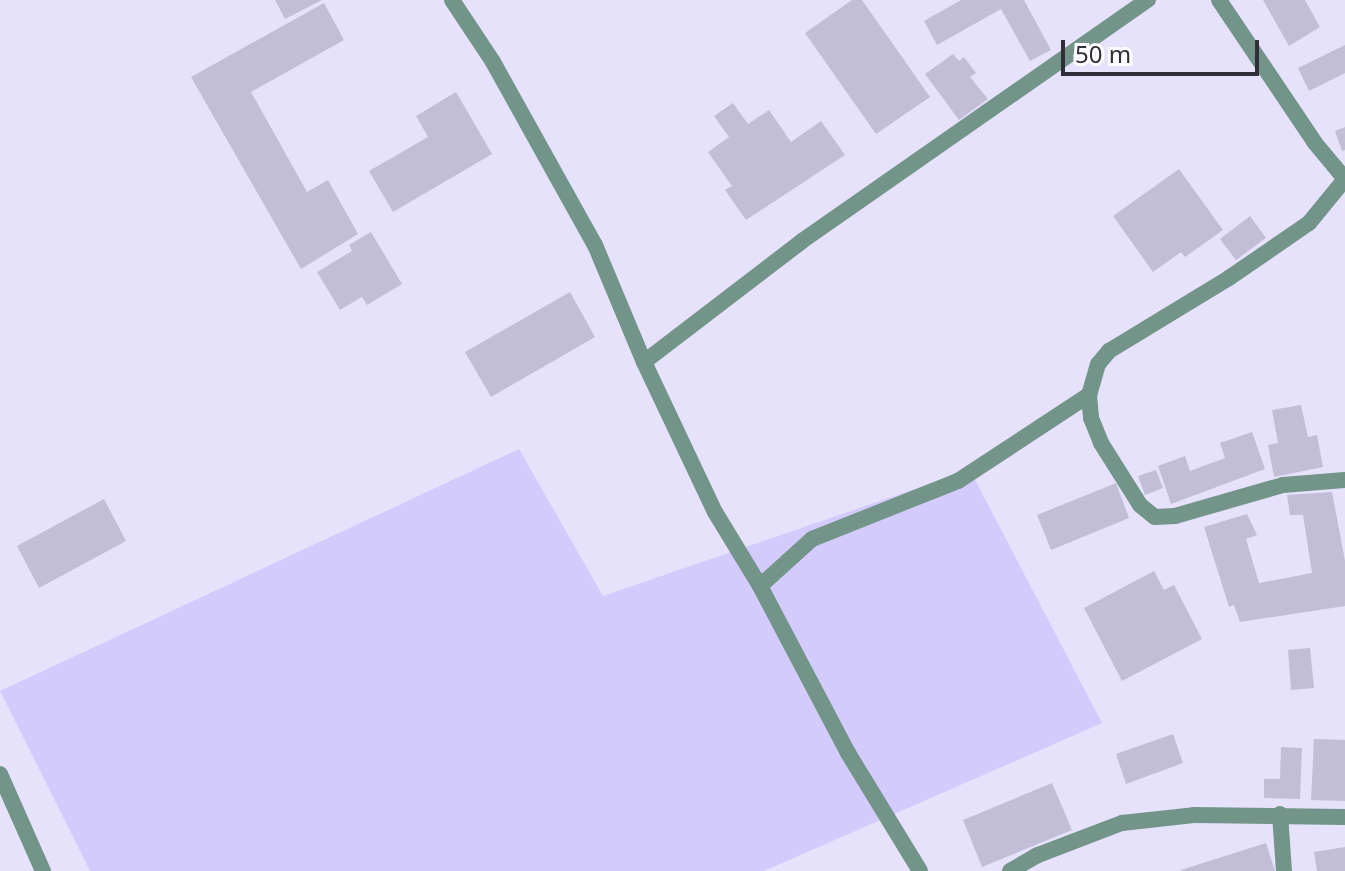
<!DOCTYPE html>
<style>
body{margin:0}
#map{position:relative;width:1345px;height:871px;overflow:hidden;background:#e7e2fc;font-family:"Noto Sans",sans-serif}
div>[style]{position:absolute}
.green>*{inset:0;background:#d3cbfb}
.building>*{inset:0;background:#c2bed7}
.minor>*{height:16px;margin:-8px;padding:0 8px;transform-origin:8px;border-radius:8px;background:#729489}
span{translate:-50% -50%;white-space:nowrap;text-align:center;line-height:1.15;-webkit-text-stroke:6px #fff;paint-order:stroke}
.scale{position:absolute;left:1061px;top:40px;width:198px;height:36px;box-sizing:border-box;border:4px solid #302e38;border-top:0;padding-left:10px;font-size:24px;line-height:28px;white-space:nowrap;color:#302e38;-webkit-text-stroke:6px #fff;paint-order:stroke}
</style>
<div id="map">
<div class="green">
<i style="clip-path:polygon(519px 449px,603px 596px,970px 470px,1102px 723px,764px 871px,90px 871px,0 691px)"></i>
</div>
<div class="building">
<i style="clip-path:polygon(275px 0,322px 0,285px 19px)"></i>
<i style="clip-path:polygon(852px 0,862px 0,930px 97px,876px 134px,805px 33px)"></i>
<i style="clip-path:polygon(961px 0,1024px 0,1051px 50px,1030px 61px,1001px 9px,937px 45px,924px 21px)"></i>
<i style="clip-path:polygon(1263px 0,1305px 0,1320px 27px,1289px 46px)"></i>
<i style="clip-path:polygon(324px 3px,344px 40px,251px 92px,307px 192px,328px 180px,358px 234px,301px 269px,191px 77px)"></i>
<i style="clip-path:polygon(1345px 45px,1345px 73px,1309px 91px,1298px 68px)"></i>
<i style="clip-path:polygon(953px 54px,959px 61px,964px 57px,976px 73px,970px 77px,988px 99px,959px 120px,925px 74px)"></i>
<i style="clip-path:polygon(456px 92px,492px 154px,393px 212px,369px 171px,428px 137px,416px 116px)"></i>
<i style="clip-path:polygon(733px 103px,748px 124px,769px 110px,791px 142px,821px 121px,845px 155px,746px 220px,725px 190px,732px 186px,708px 152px,729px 137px,714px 116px)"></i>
<i style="clip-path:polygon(1345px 127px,1345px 150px,1342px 151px,1335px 131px)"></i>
<i style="clip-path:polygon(1179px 169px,1223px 230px,1185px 257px,1181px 252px,1153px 272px,1113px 216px)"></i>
<i style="clip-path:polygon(1250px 216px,1266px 238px,1236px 260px,1220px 239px)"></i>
<i style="clip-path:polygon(371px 232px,402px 284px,367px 305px,362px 297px,340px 310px,317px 272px,352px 251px,349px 245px)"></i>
<i style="clip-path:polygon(570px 292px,595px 337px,491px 397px,465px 352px)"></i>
<i style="clip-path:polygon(1301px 405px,1308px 437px,1317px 435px,1323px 467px,1274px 477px,1268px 445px,1278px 443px,1272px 410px)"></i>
<i style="clip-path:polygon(1252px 432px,1265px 469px,1171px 504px,1158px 466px,1185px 456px,1190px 471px,1225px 458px,1220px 443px)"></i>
<i style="clip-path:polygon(1156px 470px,1163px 488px,1145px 495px,1138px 476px)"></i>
<i style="clip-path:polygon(1116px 483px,1129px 518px,1051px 550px,1037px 515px)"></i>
<i style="clip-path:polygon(1332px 492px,1345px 561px,1345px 606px,1240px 622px,1234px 605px,1229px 607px,1204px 527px,1247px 514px,1257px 535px,1246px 539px,1259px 583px,1312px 573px,1303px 515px,1290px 515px,1287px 495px)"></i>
<i style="clip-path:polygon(104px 499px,126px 541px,39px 588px,17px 546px)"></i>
<i style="clip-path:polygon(1154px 571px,1164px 590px,1174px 585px,1202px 639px,1122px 681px,1084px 608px)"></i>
<i style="clip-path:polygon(1310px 648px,1314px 688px,1291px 690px,1288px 650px)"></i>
<i style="clip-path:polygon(1173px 734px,1183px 763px,1126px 784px,1116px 754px)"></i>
<i style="clip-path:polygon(1314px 739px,1345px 740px,1345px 801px,1311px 800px)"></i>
<i style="clip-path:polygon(1281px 747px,1302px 748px,1300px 799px,1264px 798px,1264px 779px,1280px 779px)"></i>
<i style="clip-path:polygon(1052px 783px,1072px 830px,982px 867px,963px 820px)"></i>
<i style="clip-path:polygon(1266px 843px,1275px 871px,1181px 871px,1181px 870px)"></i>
<i style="clip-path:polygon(1345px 847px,1345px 871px,1317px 871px,1314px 852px)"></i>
</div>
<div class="minor">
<i style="left:452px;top:0;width:74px;rotate:56.5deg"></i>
<i style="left:493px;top:62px;width:210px;rotate:60.9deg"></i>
<i style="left:595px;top:245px;width:127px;rotate:67.3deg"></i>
<i style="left:644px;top:362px;width:166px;rotate:64.7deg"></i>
<i style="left:715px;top:512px;width:87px;rotate:58.7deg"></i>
<i style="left:760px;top:586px;width:189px;rotate:62.2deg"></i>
<i style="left:848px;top:753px;width:138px;rotate:58.6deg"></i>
<i style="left:1219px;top:0;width:172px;rotate:56.1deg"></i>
<i style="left:1315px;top:143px;width:47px;rotate:50.2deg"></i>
<i style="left:1345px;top:179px;width:57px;rotate:129.3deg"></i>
<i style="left:1309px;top:223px;width:97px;rotate:145.5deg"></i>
<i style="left:1229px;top:278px;width:140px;rotate:148.7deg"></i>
<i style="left:1109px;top:351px;width:17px;rotate:130deg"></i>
<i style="left:1098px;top:364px;width:32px;rotate:106deg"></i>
<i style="left:1089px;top:395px;width:23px;rotate:85deg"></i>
<i style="left:1091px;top:418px;width:27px;rotate:68deg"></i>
<i style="left:1101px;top:443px;width:73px;rotate:57.8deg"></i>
<i style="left:1140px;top:505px;width:19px;rotate:39deg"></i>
<i style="left:1155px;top:517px;width:20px;rotate:-3deg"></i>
<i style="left:1175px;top:516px;width:112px;rotate:-16deg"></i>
<i style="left:1283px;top:485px;width:62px;rotate:-4.6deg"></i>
<i style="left:644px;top:362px;width:199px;rotate:-37.4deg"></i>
<i style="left:802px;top:241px;width:422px;rotate:-34.9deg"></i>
<i style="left:760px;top:586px;width:70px;rotate:-42.1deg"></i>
<i style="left:812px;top:539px;width:157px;rotate:-21.7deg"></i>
<i style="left:958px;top:481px;width:157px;rotate:-33.3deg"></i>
<i style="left:0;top:774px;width:106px;rotate:66.1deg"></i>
<i style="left:1280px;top:814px;width:57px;rotate:86deg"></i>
<i style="left:1010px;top:871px;width:32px;rotate:-30deg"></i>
<i style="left:1038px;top:855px;width:90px;rotate:-20.9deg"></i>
<i style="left:1122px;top:823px;width:72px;rotate:-6.3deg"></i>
<i style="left:1194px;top:815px;width:151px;rotate:0.8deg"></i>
</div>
<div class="scale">50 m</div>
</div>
